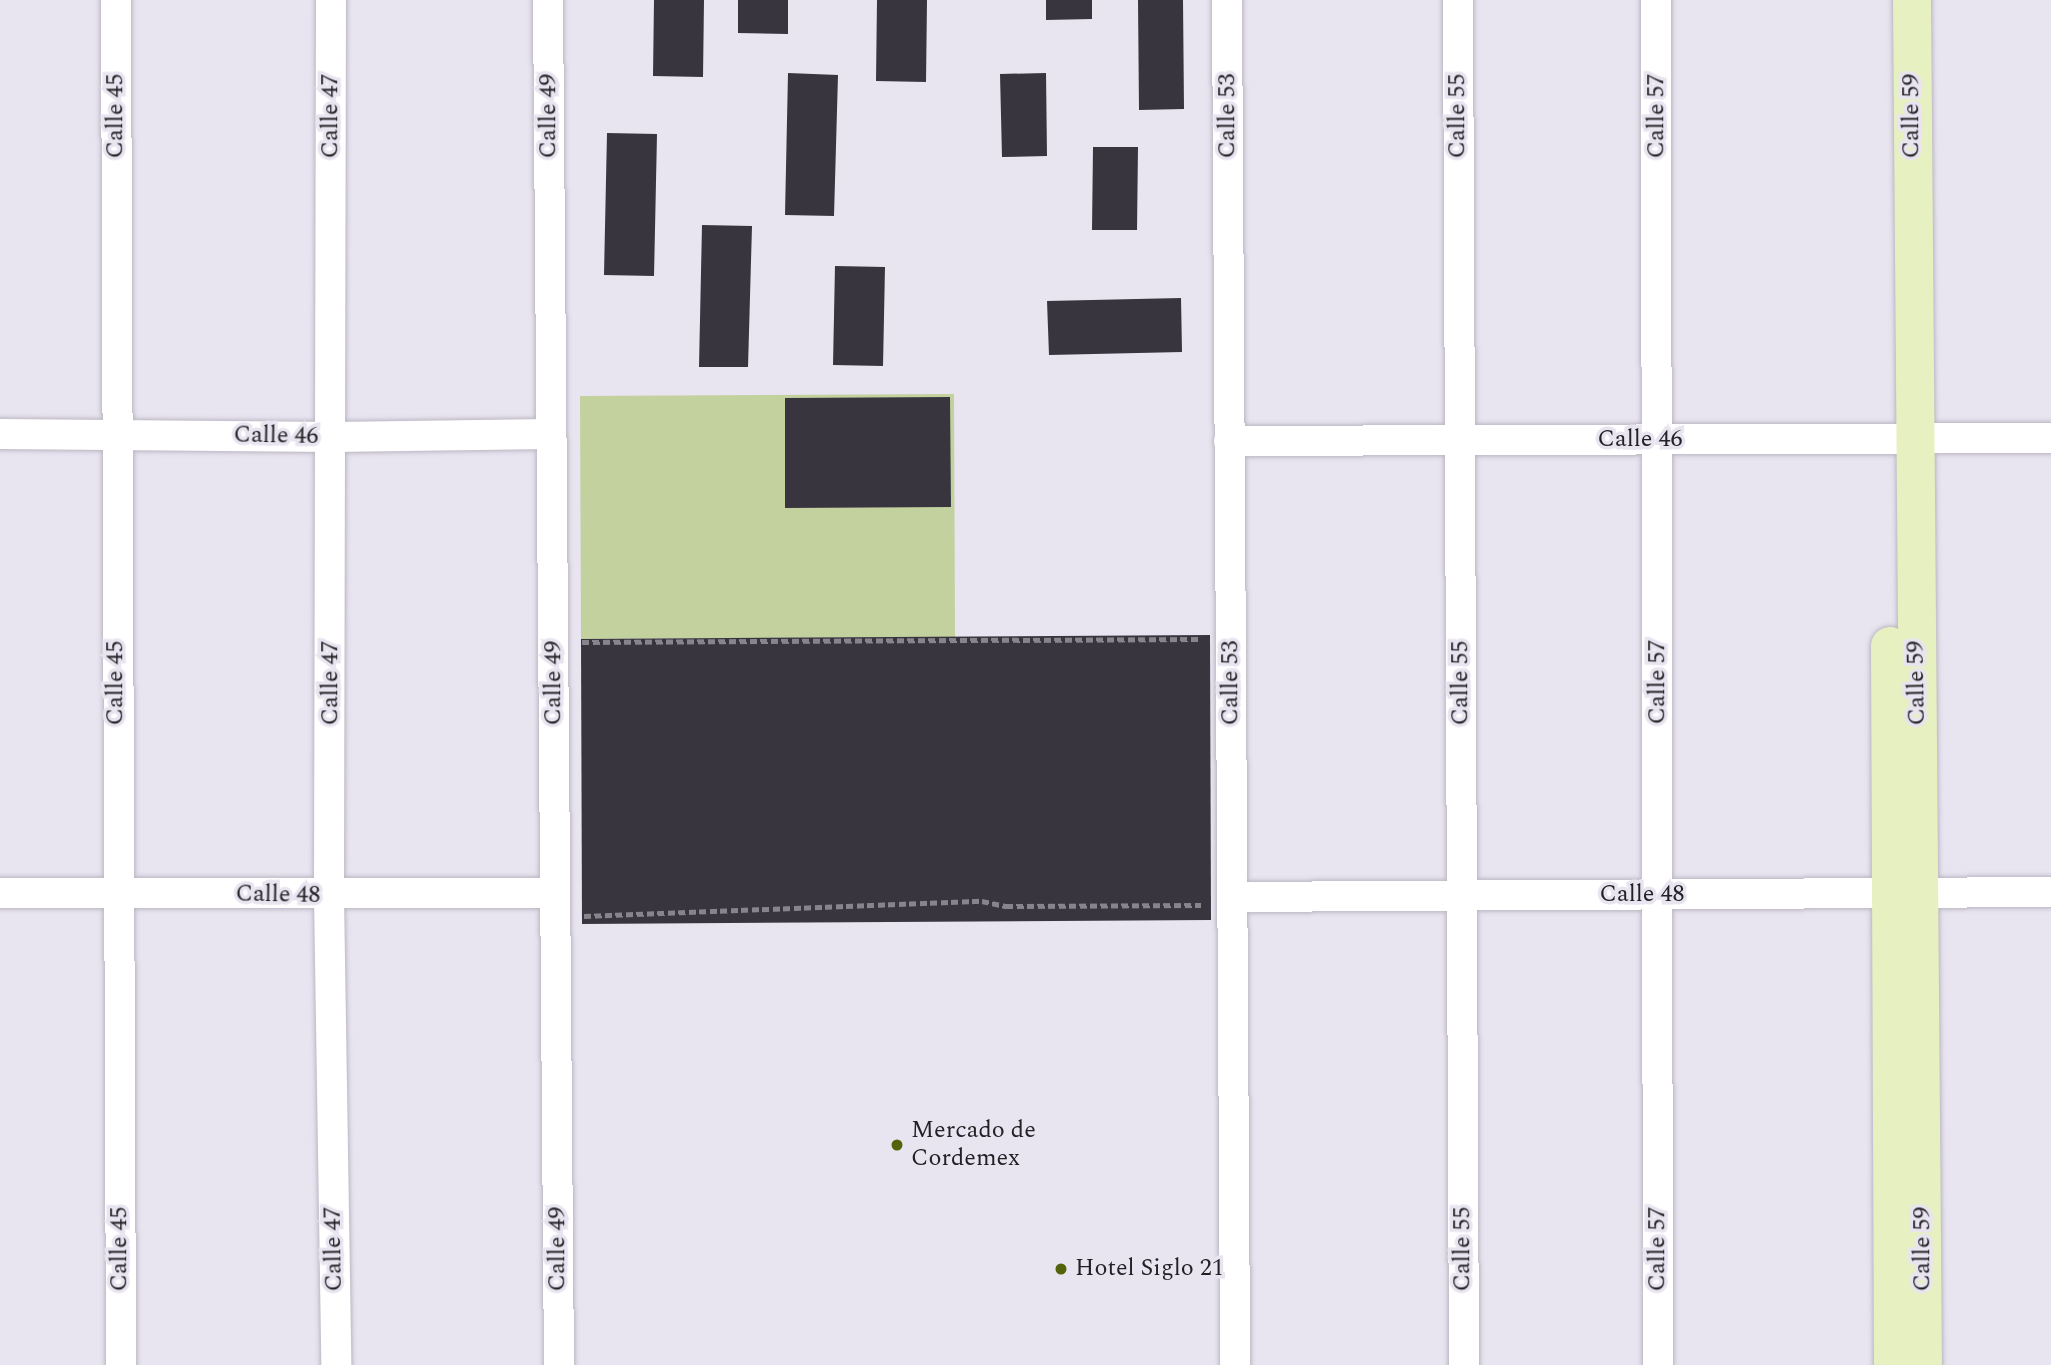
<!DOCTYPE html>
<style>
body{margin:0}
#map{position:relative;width:2051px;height:1365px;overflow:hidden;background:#e8e4f0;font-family:Spectral,serif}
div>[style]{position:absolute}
.green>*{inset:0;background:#c2d19e}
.building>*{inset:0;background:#39353f}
.path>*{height:4.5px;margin-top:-2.25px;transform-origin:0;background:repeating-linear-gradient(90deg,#87848c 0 7px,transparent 0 10.5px)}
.roads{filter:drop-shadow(0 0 2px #bbb7c2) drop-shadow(0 0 2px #bbb7c2)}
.street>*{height:30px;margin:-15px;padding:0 15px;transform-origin:15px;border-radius:15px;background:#fff}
.secondary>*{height:38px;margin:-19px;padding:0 19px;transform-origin:19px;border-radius:19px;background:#e7f0c1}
.dots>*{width:19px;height:19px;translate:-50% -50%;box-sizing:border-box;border:4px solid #e8e4f0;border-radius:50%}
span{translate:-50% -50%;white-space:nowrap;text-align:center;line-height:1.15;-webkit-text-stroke:7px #e8e4f0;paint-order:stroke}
.street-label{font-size:24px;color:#232125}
.poi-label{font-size:24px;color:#232125}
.left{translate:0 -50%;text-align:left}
</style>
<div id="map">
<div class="green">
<i style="clip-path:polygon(954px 394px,955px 637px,581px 639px,580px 396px)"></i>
</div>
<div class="building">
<i style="clip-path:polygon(654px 0,704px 0,703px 77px,653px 76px)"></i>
<i style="clip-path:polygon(738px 0,788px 0,788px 34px,738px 33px)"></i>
<i style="clip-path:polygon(877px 0,927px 0,926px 82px,876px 81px)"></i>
<i style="clip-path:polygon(1046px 0,1092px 0,1092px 19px,1046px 20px)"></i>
<i style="clip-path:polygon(1138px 0,1183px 0,1184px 109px,1139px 110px)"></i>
<i style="clip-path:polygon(788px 73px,838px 75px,834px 216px,785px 215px)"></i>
<i style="clip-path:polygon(1046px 73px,1047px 156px,1002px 157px,1000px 74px)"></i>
<i style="clip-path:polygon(607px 133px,657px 134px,654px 276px,604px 275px)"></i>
<i style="clip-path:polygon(1093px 147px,1138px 147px,1137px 230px,1092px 230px)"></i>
<i style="clip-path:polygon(702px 225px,752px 226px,748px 367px,699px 367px)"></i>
<i style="clip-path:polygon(835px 266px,885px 267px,883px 366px,833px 365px)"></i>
<i style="clip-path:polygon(1181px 298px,1182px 352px,1049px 355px,1047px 301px)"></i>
<i style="clip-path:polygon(950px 397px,951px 507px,785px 508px,785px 398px)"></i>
<i style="clip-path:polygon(1210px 635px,1211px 920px,582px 924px,581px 639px)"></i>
</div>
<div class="path">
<i style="left:582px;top:642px;width:618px;rotate:-0.28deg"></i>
<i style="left:584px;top:916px;width:398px;rotate:-2.2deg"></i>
<i style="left:982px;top:901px;width:25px;rotate:12deg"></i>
<i style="left:1006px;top:906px;width:195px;rotate:-0.3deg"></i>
</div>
<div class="roads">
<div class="street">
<i style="left:116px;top:0;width:1365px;rotate:89.79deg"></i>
<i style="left:331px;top:0;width:896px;rotate:90.13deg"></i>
<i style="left:329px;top:896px;width:469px;rotate:89.1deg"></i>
<i style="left:548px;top:0;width:1365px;rotate:89.54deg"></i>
<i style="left:1227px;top:0;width:1365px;rotate:89.66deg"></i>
<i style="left:1458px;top:0;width:1365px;rotate:89.75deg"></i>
<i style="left:1656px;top:0;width:1365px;rotate:89.92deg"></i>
<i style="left:0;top:434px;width:333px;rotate:0.5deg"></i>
<i style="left:333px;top:437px;width:218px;rotate:-0.8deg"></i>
<i style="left:1229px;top:441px;width:822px;rotate:-0.21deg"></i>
<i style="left:0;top:893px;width:555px"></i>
<i style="left:1232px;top:897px;width:819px;rotate:-0.35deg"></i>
</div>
<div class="secondary">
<i style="left:1912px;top:0;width:1365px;rotate:89.54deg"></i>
<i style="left:1890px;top:646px;width:719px;rotate:89.76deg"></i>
</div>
</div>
<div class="dots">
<i style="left:897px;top:1145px;background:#526309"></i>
<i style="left:1061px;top:1269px;background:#526309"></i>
</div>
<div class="street-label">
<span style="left:116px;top:116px;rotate:-90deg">Calle 45</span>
<span style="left:331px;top:116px;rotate:-90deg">Calle 47</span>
<span style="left:549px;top:116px;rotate:-90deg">Calle 49</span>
<span style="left:1228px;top:116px;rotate:-90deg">Calle 53</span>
<span style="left:1458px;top:116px;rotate:-90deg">Calle 55</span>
<span style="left:1657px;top:116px;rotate:-90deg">Calle 57</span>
<span style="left:1912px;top:116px;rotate:-90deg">Calle 59</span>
<span style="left:276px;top:436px;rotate:1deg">Calle 46</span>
<span style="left:1640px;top:440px">Calle 46</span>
<span style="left:1658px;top:682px;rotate:-90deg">Calle 57</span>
<span style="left:116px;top:683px;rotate:-90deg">Calle 45</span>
<span style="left:331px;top:683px;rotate:-90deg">Calle 47</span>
<span style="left:554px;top:683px;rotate:-90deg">Calle 49</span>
<span style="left:1231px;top:683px;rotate:-90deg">Calle 53</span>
<span style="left:1461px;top:683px;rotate:-90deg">Calle 55</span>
<span style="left:1917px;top:683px;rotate:-91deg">Calle 59</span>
<span style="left:278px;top:895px;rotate:1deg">Calle 48</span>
<span style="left:1642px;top:895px">Calle 48</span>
<span style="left:120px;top:1249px;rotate:-90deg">Calle 45</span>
<span style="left:334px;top:1249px;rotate:-91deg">Calle 47</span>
<span style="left:558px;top:1249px;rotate:-90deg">Calle 49</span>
<span style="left:1463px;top:1249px;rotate:-90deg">Calle 55</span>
<span style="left:1658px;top:1249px;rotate:-90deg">Calle 57</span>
<span style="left:1923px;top:1249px;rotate:-90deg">Calle 59</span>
</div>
<div class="poi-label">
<span class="left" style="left:911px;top:1145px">Mercado de<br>Cordemex</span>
<span class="left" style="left:1075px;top:1269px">Hotel Siglo 21</span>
</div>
</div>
